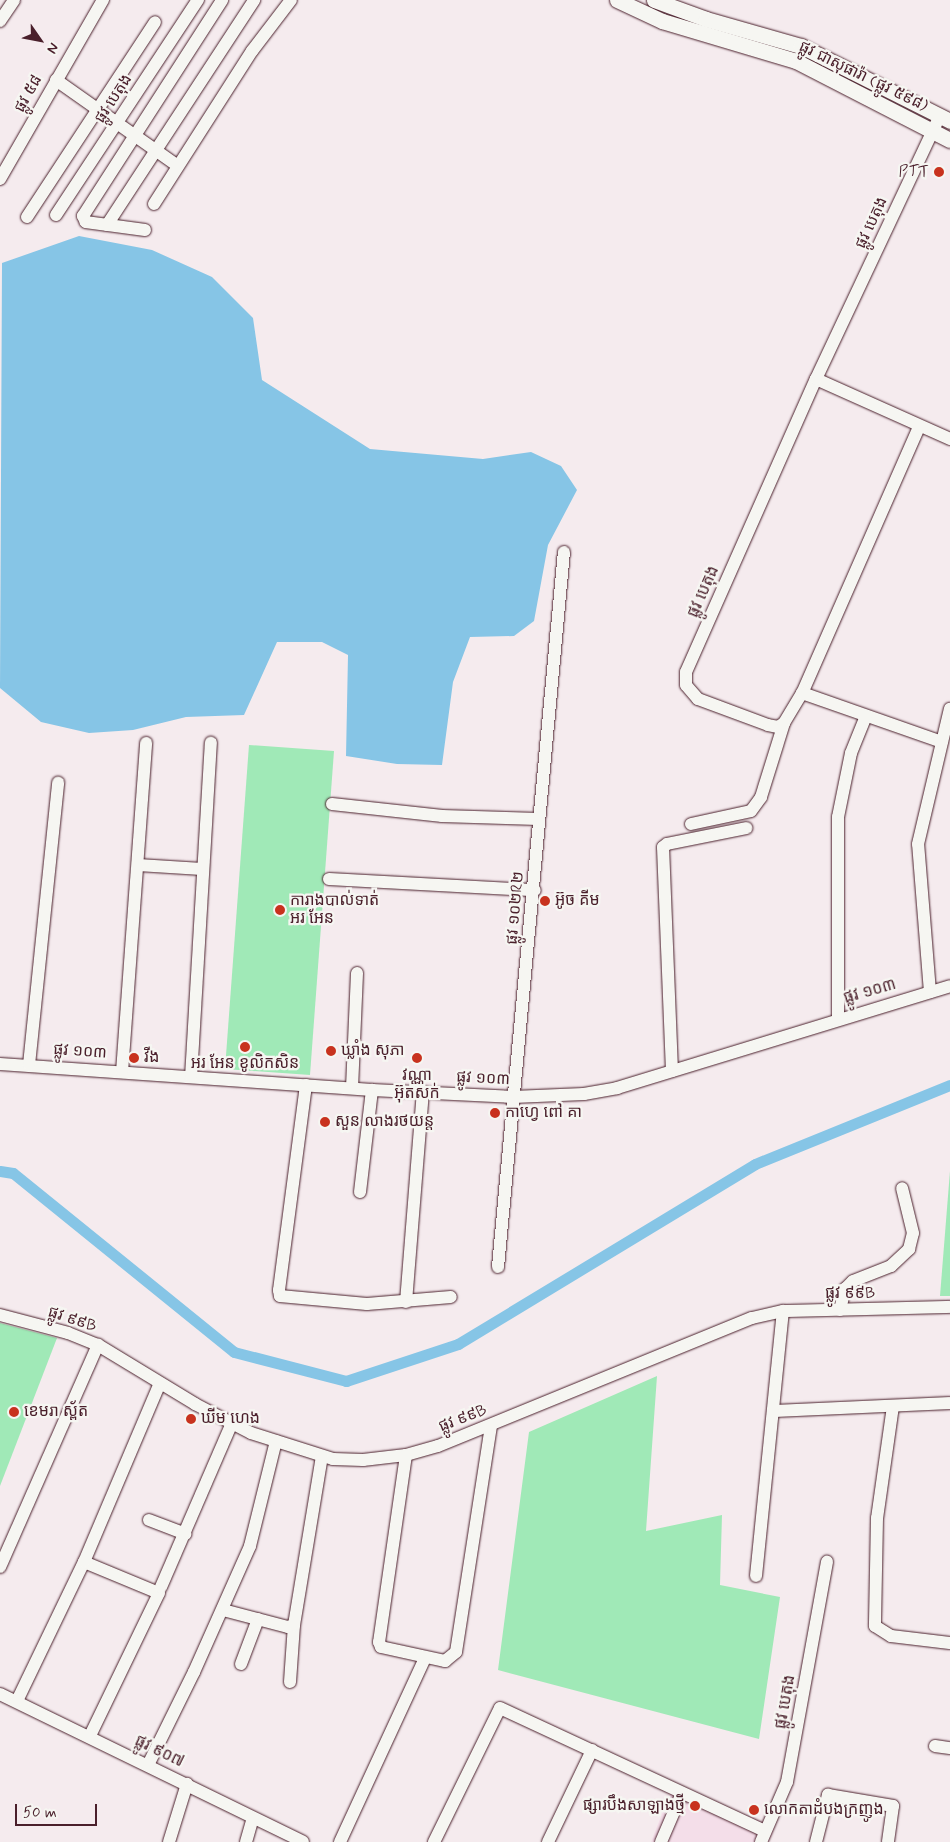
<!DOCTYPE html>
<meta charset="utf-8">
<style>
body{margin:0}
#map{position:relative;width:950px;height:1842px;overflow:hidden;background:#f5ebee;font-family:Mynerve,"Noto Sans Khmer",sans-serif}
div>[style]{position:absolute}
.built>*{inset:0;background:#f4dee9}
.green>*{inset:0;background:#a0e9b7}
.water>*{inset:0;background:#86c5e6}
.canal>*{height:11px;margin:-5.5px;padding:0 5.5px;transform-origin:5.5px;border-radius:5.5px;background:#86c5e6}
.roads{filter:drop-shadow(0 0 1px #4a1f2b) drop-shadow(0 0 1px #4a1f2b)}
.minor>*{height:12px;margin:-6px;padding:0 6px;transform-origin:6px;border-radius:6px;background:#f6f6f2}
.major>*{height:15px;margin:-7.5px;padding:0 7.5px;transform-origin:7.5px;border-radius:7.5px;background:#f6f6f2}
.dots>*{width:14px;height:14px;translate:-50% -50%;box-sizing:border-box;border:2px solid #f6f6f2;border-radius:50%}
span{translate:-50% -50%;white-space:nowrap;text-align:center;line-height:1.15;-webkit-text-stroke:4.5px #f6f6f2;paint-order:stroke}
.street-label{font-size:16px;color:#4a1f2b}
.poi-label{font-size:16px;color:#4a1f2b}
.right{translate:-100% -50%;text-align:right}
.left{translate:0 -50%;text-align:left}
.north{position:absolute;left:15px;top:15px;width:50px;height:50px;-webkit-text-stroke:4px #f6f6f2;paint-order:stroke;rotate:123deg;font-size:14px;font-weight:700;line-height:20px;text-align:center;color:#4a1f2b}
.north::after{content:'';display:block;margin:auto;width:18px;height:22px;background:#4a1f2b;clip-path:polygon(50% 0,100% 100%,50% 72%,0 100%)}
.scale{position:absolute;left:15px;top:1804px;width:82px;height:22px;box-sizing:border-box;border:2px solid #4a1f2b;border-top:0;padding-left:6px;font-size:15px;line-height:18px;white-space:nowrap;color:#4a1f2b;-webkit-text-stroke:4px #f6f6f2;paint-order:stroke}
</style>
<div id="map">
<div class="built">
<i style="clip-path:polygon(673px 1786px,775px 1827px,769px 1842px,651px 1842px)"></i>
</div>
<div class="green">
<i style="clip-path:polygon(249px 745px,334px 751px,310px 1075px,225px 1069px)"></i>
<i style="clip-path:polygon(950px 1171px,950px 1296px,940px 1296px)"></i>
<i style="clip-path:polygon(0 1323px,57px 1338px,0 1486px)"></i>
<i style="clip-path:polygon(657px 1376px,646px 1531px,722px 1515px,720px 1585px,780px 1597px,759px 1739px,498px 1670px,529px 1432px)"></i>
</div>
<div class="water">
<i style="clip-path:polygon(79px 236px,152px 250px,212px 277px,253px 318px,262px 380px,370px 449px,483px 459px,531px 452px,561px 466px,577px 490px,548px 545px,534px 621px,514px 636px,470px 637px,453px 682px,442px 765px,397px 764px,346px 756px,348px 655px,322px 642px,277px 642px,244px 715px,186px 717px,133px 730px,89px 733px,41px 722px,0 688px,2px 263px)"></i>
</div>
<div class="canal">
<i style="left:0;top:1171px;width:13px;rotate:9deg"></i>
<i style="left:13px;top:1173px;width:284px;rotate:39deg"></i>
<i style="left:234px;top:1352px;width:116px;rotate:14.5deg"></i>
<i style="left:346px;top:1381px;width:118px;rotate:-18.3deg"></i>
<i style="left:458px;top:1344px;width:347px;rotate:-31.2deg"></i>
<i style="left:755px;top:1164px;width:210px;rotate:-22.1deg"></i>
</div>
<div class="roads">
<div class="minor">
<i style="left:0;top:21px;width:25px;rotate:-56deg"></i>
<i style="left:56px;top:80px;width:149px;rotate:35.2deg"></i>
<i style="left:0;top:179px;width:207px;rotate:-60.1deg"></i>
<i style="left:154px;top:204px;width:182px;rotate:-57.4deg"></i>
<i style="left:252px;top:51px;width:64px;rotate:-52.6deg"></i>
<i style="left:56px;top:215px;width:258px;rotate:-56.6deg"></i>
<i style="left:27px;top:217px;width:233px;rotate:-56.7deg"></i>
<i style="left:107px;top:225px;width:269px;rotate:-56.8deg"></i>
<i style="left:145px;top:230px;width:60px;rotate:-172.3deg"></i>
<i style="left:86px;top:222px;width:7px;rotate:-117deg"></i>
<i style="left:83px;top:216px;width:257px;rotate:-57.2deg"></i>
<i style="left:816px;top:379px;width:147px;rotate:24.1deg"></i>
<i style="left:919px;top:427px;width:291px;rotate:113.7deg"></i>
<i style="left:802px;top:693px;width:35px;rotate:121deg"></i>
<i style="left:784px;top:723px;width:7px;rotate:146deg"></i>
<i style="left:778px;top:727px;width:10px;rotate:-169deg"></i>
<i style="left:768px;top:725px;width:75px;rotate:-159.6deg"></i>
<i style="left:698px;top:699px;width:18px;rotate:-131deg"></i>
<i style="left:686px;top:685px;width:13px;rotate:-90deg"></i>
<i style="left:686px;top:672px;width:321px;rotate:-66.1deg"></i>
<i style="left:816px;top:379px;width:291px;rotate:-64.8deg"></i>
<i style="left:802px;top:693px;width:148px;rotate:19.3deg"></i>
<i style="left:332px;top:804px;width:111px;rotate:6.2deg"></i>
<i style="left:442px;top:816px;width:96px;rotate:1.8deg"></i>
<i style="left:691px;top:824px;width:61px;rotate:-12.2deg"></i>
<i style="left:751px;top:811px;width:17px;rotate:-54deg"></i>
<i style="left:761px;top:797px;width:77px;rotate:-72.7deg"></i>
<i style="left:138px;top:865px;width:64px;rotate:3.6deg"></i>
<i style="left:329px;top:879px;width:206px;rotate:3.1deg"></i>
<i style="left:930px;top:992px;width:148px;rotate:-94.6deg"></i>
<i style="left:918px;top:844px;width:139px;rotate:-76.7deg"></i>
<i style="left:838px;top:1018px;width:201px;rotate:-90deg"></i>
<i style="left:838px;top:817px;width:65px;rotate:-78.5deg"></i>
<i style="left:851px;top:753px;width:40px;rotate:-68deg"></i>
<i style="left:0;top:1064px;width:373px;rotate:4deg"></i>
<i style="left:372px;top:1090px;width:141px;rotate:2.8deg"></i>
<i style="left:513px;top:1097px;width:71px;rotate:-2.4deg"></i>
<i style="left:584px;top:1094px;width:34px;rotate:-10deg"></i>
<i style="left:617px;top:1088px;width:348px;rotate:-17deg"></i>
<i style="left:29px;top:1065px;width:284px;rotate:-84.1deg"></i>
<i style="left:672px;top:1071px;width:224px;rotate:-92.3deg"></i>
<i style="left:663px;top:847px;width:5px;rotate:-37deg"></i>
<i style="left:667px;top:844px;width:81px;rotate:-11.4deg"></i>
<i style="left:122px;top:1072px;width:330px;rotate:-85.8deg"></i>
<i style="left:191px;top:1077px;width:335px;rotate:-86.6deg"></i>
<i style="left:306px;top:1085px;width:207px;rotate:97.5deg"></i>
<i style="left:279px;top:1290px;width:6px;rotate:81deg"></i>
<i style="left:280px;top:1296px;width:87px;rotate:5.3deg"></i>
<i style="left:367px;top:1304px;width:84px;rotate:-4.8deg"></i>
<i style="left:352px;top:1088px;width:115px;rotate:-87.5deg"></i>
<i style="left:360px;top:1192px;width:103px;rotate:-83.3deg"></i>
<i style="left:498px;top:1267px;width:718px;rotate:-84.73deg"></i>
<i style="left:406px;top:1302px;width:211px;rotate:-85.4deg"></i>
<i style="left:840px;top:1310px;width:22px;rotate:-77deg"></i>
<i style="left:845px;top:1289px;width:11px;rotate:-45deg"></i>
<i style="left:853px;top:1281px;width:41px;rotate:-21.5deg"></i>
<i style="left:891px;top:1266px;width:25px;rotate:-43deg"></i>
<i style="left:909px;top:1249px;width:16px;rotate:-76deg"></i>
<i style="left:913px;top:1233px;width:46px;rotate:-103.7deg"></i>
<i style="left:0;top:1315px;width:70px;rotate:14.8deg"></i>
<i style="left:68px;top:1333px;width:32px;rotate:22deg"></i>
<i style="left:98px;top:1345px;width:114px;rotate:31.3deg"></i>
<i style="left:195px;top:1404px;width:63px;rotate:27.4deg"></i>
<i style="left:251px;top:1433px;width:86px;rotate:17.6deg"></i>
<i style="left:333px;top:1459px;width:30px;rotate:2deg"></i>
<i style="left:363px;top:1460px;width:43px;rotate:-6.6deg"></i>
<i style="left:406px;top:1455px;width:33px;rotate:-16deg"></i>
<i style="left:438px;top:1446px;width:339px;rotate:-22.2deg"></i>
<i style="left:752px;top:1318px;width:32px;rotate:-13deg"></i>
<i style="left:783px;top:1311px;width:167px;rotate:-1.4deg"></i>
<i style="left:893px;top:1406px;width:113px;rotate:98.1deg"></i>
<i style="left:877px;top:1518px;width:108px;rotate:91.1deg"></i>
<i style="left:875px;top:1626px;width:19px;rotate:32deg"></i>
<i style="left:891px;top:1636px;width:59px;rotate:6.8deg"></i>
<i style="left:775px;top:1411px;width:175px;rotate:-2.6deg"></i>
<i style="left:406px;top:1455px;width:189px;rotate:98.2deg"></i>
<i style="left:379px;top:1642px;width:5px;rotate:68deg"></i>
<i style="left:381px;top:1647px;width:66px;rotate:12.3deg"></i>
<i style="left:445px;top:1661px;width:14px;rotate:-39deg"></i>
<i style="left:456px;top:1652px;width:229px;rotate:-81.2deg"></i>
<i style="left:149px;top:1520px;width:39px;rotate:21deg"></i>
<i style="left:84px;top:1562px;width:81px;rotate:22.5deg"></i>
<i style="left:159px;top:1593px;width:159px;rotate:115.8deg"></i>
<i style="left:0;top:1567px;width:243px;rotate:-66.2deg"></i>
<i style="left:756px;top:1576px;width:266px;rotate:-84.2deg"></i>
<i style="left:161px;top:1587px;width:179px;rotate:-66.6deg"></i>
<i style="left:223px;top:1610px;width:67px;rotate:14.7deg"></i>
<i style="left:288px;top:1627px;width:6px;rotate:-18deg"></i>
<i style="left:241px;top:1664px;width:48px;rotate:-69.3deg"></i>
<i style="left:290px;top:1682px;width:57px;rotate:-86deg"></i>
<i style="left:294px;top:1625px;width:171px;rotate:-80.6deg"></i>
<i style="left:0;top:1694px;width:337px;rotate:26deg"></i>
<i style="left:17px;top:1701px;width:154px;rotate:-64.3deg"></i>
<i style="left:84px;top:1562px;width:194px;rotate:-67deg"></i>
<i style="left:935px;top:1746px;width:15px;rotate:8deg"></i>
<i style="left:148px;top:1765px;width:104px;rotate:-63.7deg"></i>
<i style="left:194px;top:1672px;width:138px;rotate:-66deg"></i>
<i style="left:250px;top:1546px;width:108px;rotate:-76.1deg"></i>
<i style="left:169px;top:1842px;width:61px;rotate:-72.8deg"></i>
<i style="left:246px;top:1842px;width:25px;rotate:-74deg"></i>
<i style="left:340px;top:1842px;width:203px;rotate:-65.2deg"></i>
<i style="left:434px;top:1842px;width:149px;rotate:-63.8deg"></i>
<i style="left:500px;top:1708px;width:292px;rotate:24.9deg"></i>
<i style="left:548px;top:1842px;width:102px;rotate:-64.4deg"></i>
<i style="left:661px;top:1842px;width:53px;rotate:-66.8deg"></i>
<i style="left:761px;top:1842px;width:65px;rotate:-66.6deg"></i>
<i style="left:787px;top:1782px;width:224px;rotate:-79.7deg"></i>
<i style="left:816px;top:1842px;width:49px;rotate:-75.7deg"></i>
<i style="left:828px;top:1795px;width:66px;rotate:9.6deg"></i>
<i style="left:893px;top:1806px;width:36px;rotate:98deg"></i>
</div>
<div class="major">
<i style="left:617px;top:0;width:50px;rotate:25deg"></i>
<i style="left:662px;top:21px;width:140px;rotate:16.6deg"></i>
<i style="left:796px;top:61px;width:173px;rotate:27.2deg"></i>
<i style="left:654px;top:0;width:55px;rotate:20.1deg"></i>
<i style="left:706px;top:19px;width:99px;rotate:15.9deg"></i>
<i style="left:801px;top:46px;width:167px;rotate:26.7deg"></i>
</div>
</div>
<div class="dots">
<i style="left:939px;top:172px;background:#c8321e"></i>
<i style="left:545px;top:901px;background:#c8321e"></i>
<i style="left:280px;top:910px;background:#c8321e"></i>
<i style="left:245px;top:1047px;background:#c8321e"></i>
<i style="left:331px;top:1051px;background:#c8321e"></i>
<i style="left:134px;top:1058px;background:#c8321e"></i>
<i style="left:417px;top:1058px;background:#c8321e"></i>
<i style="left:495px;top:1113px;background:#c8321e"></i>
<i style="left:325px;top:1122px;background:#c8321e"></i>
<i style="left:14px;top:1412px;background:#c8321e"></i>
<i style="left:191px;top:1419px;background:#c8321e"></i>
<i style="left:695px;top:1806px;background:#c8321e"></i>
<i style="left:754px;top:1810px;background:#c8321e"></i>
</div>
<div class="street-label">
<span style="left:863px;top:77px;rotate:26deg">ផ្លូវ ជាសុផារ៉ា (ផ្លូវ ៥៩៨)</span>
<span style="left:29px;top:94px;rotate:-61deg">ផ្លូវ ៥៨</span>
<span style="left:114px;top:99px;rotate:-57deg">ផ្លូវ បេតុង</span>
<span style="left:872px;top:223px;rotate:-65deg">ផ្លូវ បេតុង</span>
<span style="left:704px;top:592px;rotate:-66deg">ផ្លូវ បេតុង</span>
<span style="left:516px;top:908px;rotate:-85deg">ផ្លូវ ១០២R២</span>
<span style="left:870px;top:992px;rotate:-16deg">ផ្លូវ ១០៣</span>
<span style="left:80px;top:1052px;rotate:4deg">ផ្លូវ ១០៣</span>
<span style="left:483px;top:1079px;rotate:3deg">ផ្លូវ ១០៣</span>
<span style="left:850px;top:1294px">ផ្លូវ ៩៩B</span>
<span style="left:72px;top:1320px;rotate:18deg">ផ្លូវ ៩៩B</span>
<span style="left:463px;top:1419px;rotate:-21deg">ផ្លូវ ៩៩B</span>
<span style="left:786px;top:1702px;rotate:-80deg">ផ្លូវ បេតុង</span>
<span style="left:159px;top:1752px;rotate:26deg">ផ្លូវ ៩០៧</span>
</div>
<div class="poi-label">
<span class="right" style="left:929px;top:172px">PTT</span>
<span class="left" style="left:290px;top:910px">ការាងបាល់ទាត់<br>អរ អែន</span>
<span class="left" style="left:555px;top:901px">អ៊ូច គីម</span>
<span class="left" style="left:341px;top:1051px">ឃ្លាំង សុភា</span>
<span class="left" style="left:144px;top:1058px">វីង</span>
<span style="left:245px;top:1064px">អរ អែន ខូលិកសិន</span>
<span style="left:417px;top:1085px">វណ្ណា<br>អ៊ុតសក់</span>
<span class="left" style="left:505px;top:1113px">កាហ្វេ ពៅ គា</span>
<span class="left" style="left:335px;top:1122px">សួន លាងរថយន្ត</span>
<span class="left" style="left:24px;top:1412px">ខេមរា ស្ព័ត</span>
<span class="left" style="left:201px;top:1419px">ឃីម ហេង</span>
<span class="right" style="left:685px;top:1806px">ផ្សារបឹងសាឡាងថ្មី</span>
<span class="left" style="left:764px;top:1810px">លោកតាដំបងក្រញូង</span>
</div>
<div class="north">N</div>
<div class="scale">50 m</div>
</div>
